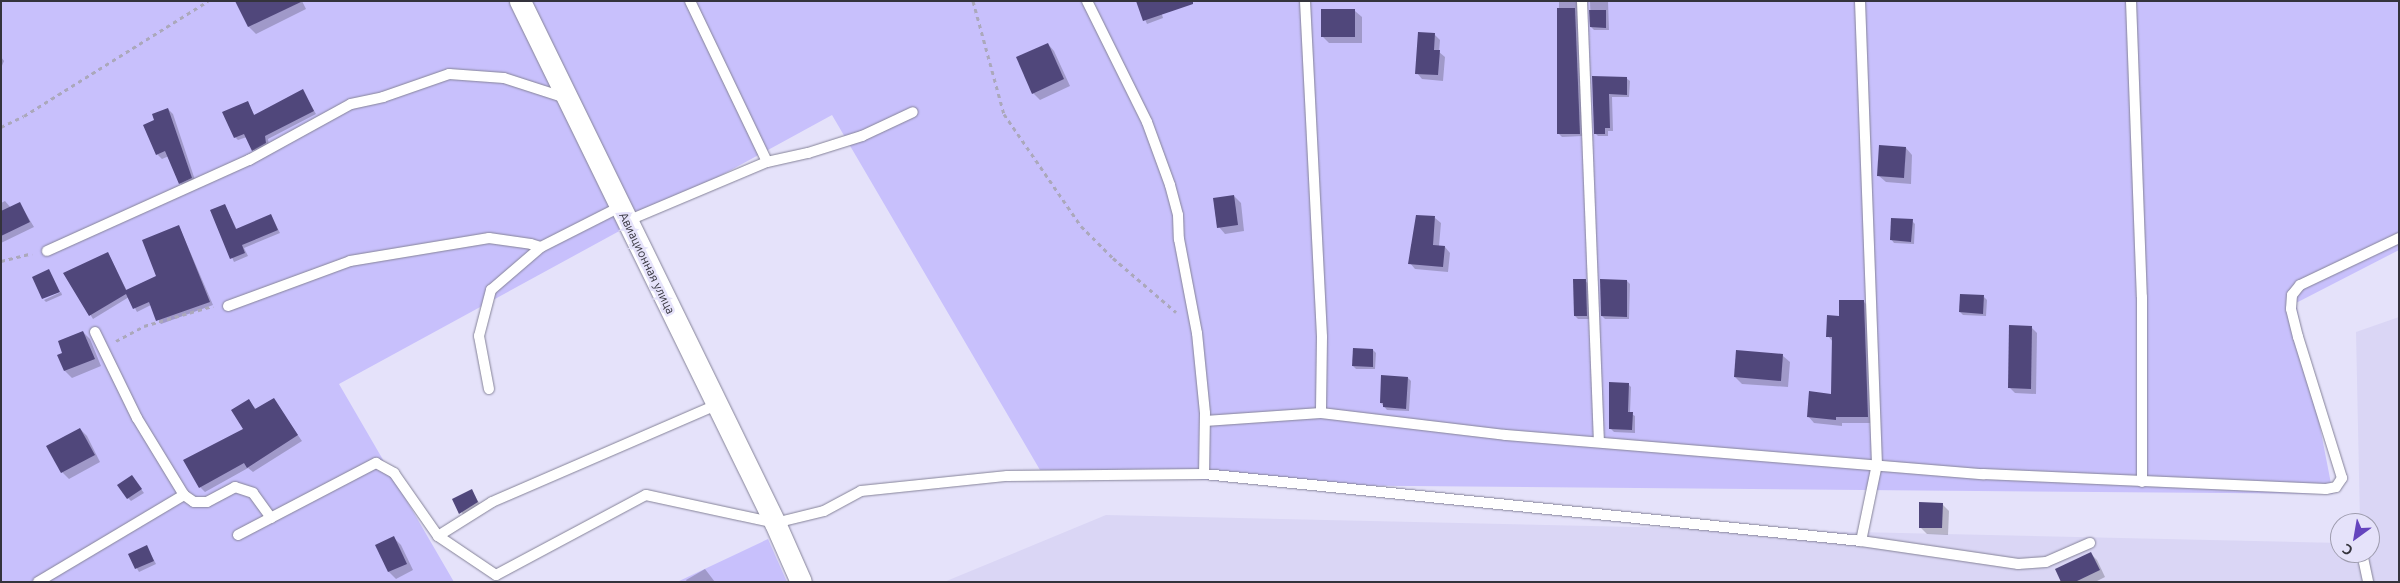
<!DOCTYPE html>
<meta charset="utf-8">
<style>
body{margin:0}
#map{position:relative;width:2400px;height:583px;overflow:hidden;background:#e5e2fa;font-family:Ubuntu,sans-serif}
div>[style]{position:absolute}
.built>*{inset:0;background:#dad6f5}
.green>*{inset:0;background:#c8c0fc}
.shadow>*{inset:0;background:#0003}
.building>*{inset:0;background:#50477b}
.path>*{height:3px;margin-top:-1.5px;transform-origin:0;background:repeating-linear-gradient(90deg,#aba8bb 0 4px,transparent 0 8px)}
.roads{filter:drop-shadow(0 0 1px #858398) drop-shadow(0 0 1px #858398)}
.lane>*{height:10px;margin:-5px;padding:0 5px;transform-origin:5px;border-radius:5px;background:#fff}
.street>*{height:21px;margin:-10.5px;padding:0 10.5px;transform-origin:10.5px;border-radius:10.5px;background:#fff}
span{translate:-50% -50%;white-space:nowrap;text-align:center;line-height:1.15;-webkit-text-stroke:5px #e5e2fa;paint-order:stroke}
.street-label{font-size:12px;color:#34333c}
.frame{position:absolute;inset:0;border:2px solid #34333c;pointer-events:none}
.north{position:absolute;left:2330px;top:513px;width:50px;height:50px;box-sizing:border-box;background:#e5e2fa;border:1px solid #9e9cae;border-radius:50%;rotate:212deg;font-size:14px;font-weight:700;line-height:20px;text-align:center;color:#34333c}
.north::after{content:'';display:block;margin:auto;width:18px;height:22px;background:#6545be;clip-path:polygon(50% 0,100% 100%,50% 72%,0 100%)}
</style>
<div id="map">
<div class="built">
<i style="clip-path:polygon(2399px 317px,2399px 582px,944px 582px,1106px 515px,2340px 543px,2340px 553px,2370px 553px,2370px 523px,2360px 523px,2356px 332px)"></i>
</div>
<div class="green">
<i style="clip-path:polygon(1px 1px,2399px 1px,2399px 250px,2296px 303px,2333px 494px,1293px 485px,1040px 470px,832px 115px,339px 384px,454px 582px,1px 582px)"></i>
<i style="clip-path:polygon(768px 539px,787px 582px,677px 582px)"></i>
</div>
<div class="shadow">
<i style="clip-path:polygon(237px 1px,302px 1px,306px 9px,256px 34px,249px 27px)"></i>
<i style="clip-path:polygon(1137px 1px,1158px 1px,1163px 18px,1147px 24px)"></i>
<i style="clip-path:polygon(1559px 1px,1580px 1px,1583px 136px,1562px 137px,1558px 133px)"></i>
<i style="clip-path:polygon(1590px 1px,1608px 1px,1609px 30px,1594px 30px,1591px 27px)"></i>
<i style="clip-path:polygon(1355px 11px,1362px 17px,1362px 43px,1329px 43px,1322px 36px)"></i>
<i style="clip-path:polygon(1434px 34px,1440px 40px,1439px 52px,1445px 57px,1443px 81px,1422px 79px,1417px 73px)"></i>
<i style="clip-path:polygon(1048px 44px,1054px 51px,1070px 86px,1040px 100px,1033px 93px)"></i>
<i style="clip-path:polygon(1px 57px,4px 61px,1px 68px)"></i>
<i style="clip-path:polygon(1593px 78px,1626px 78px,1630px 81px,1629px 97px,1612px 97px,1613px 131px,1608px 131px,1608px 136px,1598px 136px,1595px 133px)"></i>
<i style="clip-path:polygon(303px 91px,316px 114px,268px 139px,269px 146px,256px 153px,247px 137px,238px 140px,235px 137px,247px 102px,255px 116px)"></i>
<i style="clip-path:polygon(168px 109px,173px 114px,196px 183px,185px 188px,180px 183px,169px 156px,162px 159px,157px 154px)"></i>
<i style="clip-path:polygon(1906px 148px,1912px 155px,1911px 184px,1886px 182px,1879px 176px)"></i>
<i style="clip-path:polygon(1234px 196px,1241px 203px,1244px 231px,1225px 234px,1219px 227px)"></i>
<i style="clip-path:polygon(5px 201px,11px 208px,20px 204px,34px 227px,1px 243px,1px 203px)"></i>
<i style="clip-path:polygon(225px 205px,237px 230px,271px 215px,280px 233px,244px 248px,248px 256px,234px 262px,211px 210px)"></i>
<i style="clip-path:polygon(1435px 218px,1441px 223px,1439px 246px,1445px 247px,1450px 253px,1448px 272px,1415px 269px,1410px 263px,1411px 244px,1414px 244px)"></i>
<i style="clip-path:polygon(1912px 221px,1915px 224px,1914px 244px,1894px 243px,1891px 239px)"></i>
<i style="clip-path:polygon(179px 226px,213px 305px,161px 324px,151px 305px,137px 312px,129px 297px,93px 319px,65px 274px,108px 253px,127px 291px,158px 277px)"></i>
<i style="clip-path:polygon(1585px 281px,1589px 284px,1590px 319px,1578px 319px,1575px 316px)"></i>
<i style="clip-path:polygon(1627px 281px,1630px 284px,1629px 319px,1605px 319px,1602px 316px)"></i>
<i style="clip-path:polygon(61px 292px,62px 295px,46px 302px,44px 300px)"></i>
<i style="clip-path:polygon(1984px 297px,1987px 300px,1986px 316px,1963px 315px,1960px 312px)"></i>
<i style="clip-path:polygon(1864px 302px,1870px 308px,1874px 423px,1842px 423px,1842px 426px,1814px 423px,1808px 416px,1832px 395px,1833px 342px,1828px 336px,1840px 317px)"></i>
<i style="clip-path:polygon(2032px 328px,2037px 333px,2036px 394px,2015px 393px,2009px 387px)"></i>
<i style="clip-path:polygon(83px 332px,90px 339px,101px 366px,72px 378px,65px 371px,59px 356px,64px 354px)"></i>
<i style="clip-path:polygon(1373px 350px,1376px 353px,1375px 369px,1356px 369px,1353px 366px)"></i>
<i style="clip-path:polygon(1783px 356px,1790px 362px,1788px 387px,1742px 384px,1735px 377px)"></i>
<i style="clip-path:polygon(1408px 378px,1411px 381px,1409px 411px,1387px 410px,1381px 403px)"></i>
<i style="clip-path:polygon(1628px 384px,1631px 387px,1630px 413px,1635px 416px,1635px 433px,1614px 432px,1610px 428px)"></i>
<i style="clip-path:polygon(273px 399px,302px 441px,253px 472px,248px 468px,205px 492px,200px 487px,244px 430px,249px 401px,256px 409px)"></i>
<i style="clip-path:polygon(80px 429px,87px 436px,100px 462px,69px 479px,62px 472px)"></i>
<i style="clip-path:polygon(132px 477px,144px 493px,131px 501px,128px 498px)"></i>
<i style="clip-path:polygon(472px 491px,481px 506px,464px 516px,454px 500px)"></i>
<i style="clip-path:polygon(1942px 504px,1949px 511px,1948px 535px,1927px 534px,1920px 527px)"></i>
<i style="clip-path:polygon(394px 538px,401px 545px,413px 570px,396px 579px,389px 572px,377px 546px)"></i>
<i style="clip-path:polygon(147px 547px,156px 564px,139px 572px,129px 555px)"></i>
<i style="clip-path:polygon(2091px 554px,2097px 560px,2105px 577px,2095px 582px,2062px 582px)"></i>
<i style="clip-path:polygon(705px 569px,715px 582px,687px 582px,686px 580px)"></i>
</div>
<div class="building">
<i style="clip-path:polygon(235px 1px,303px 1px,248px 27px)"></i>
<i style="clip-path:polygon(1136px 1px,1193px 1px,1193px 4px,1143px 21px)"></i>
<i style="clip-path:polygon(1557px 8px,1575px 8px,1580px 134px,1557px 134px)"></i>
<i style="clip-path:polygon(1321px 9px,1355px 9px,1355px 37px,1321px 37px)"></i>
<i style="clip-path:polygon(1589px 10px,1606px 10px,1606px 28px,1590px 27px)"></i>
<i style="clip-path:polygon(1418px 32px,1435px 33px,1434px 50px,1440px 50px,1438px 75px,1415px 74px)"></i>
<i style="clip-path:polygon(1048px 43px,1064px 79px,1032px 94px,1016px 57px)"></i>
<i style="clip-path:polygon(1592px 76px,1627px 77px,1627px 95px,1609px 94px,1610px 128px,1605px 128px,1605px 134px,1594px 134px)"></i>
<i style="clip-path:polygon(303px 89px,314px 111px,265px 136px,266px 143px,252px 151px,244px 134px,234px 138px,222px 112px,248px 101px,254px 115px)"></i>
<i style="clip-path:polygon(168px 108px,192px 178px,179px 184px,165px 151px,156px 155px,143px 125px,154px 120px,152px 114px)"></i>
<i style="clip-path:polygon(1879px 145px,1906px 147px,1904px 178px,1877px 176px)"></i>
<i style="clip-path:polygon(1234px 195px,1238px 225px,1217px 228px,1213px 198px)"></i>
<i style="clip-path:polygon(20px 202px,30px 222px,1px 236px,1px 211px)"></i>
<i style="clip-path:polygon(225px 204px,236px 229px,271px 214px,278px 230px,242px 245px,245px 253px,230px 259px,210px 210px)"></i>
<i style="clip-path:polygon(1416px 215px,1435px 216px,1433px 245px,1445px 246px,1443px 267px,1408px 264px)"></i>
<i style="clip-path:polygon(1891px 218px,1913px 219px,1911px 242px,1890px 240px)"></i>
<i style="clip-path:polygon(179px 225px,210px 302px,156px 321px,149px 302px,133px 309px,126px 294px,89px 316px,63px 273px,108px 252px,126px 290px,156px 276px,142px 240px)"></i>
<i style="clip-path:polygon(49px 269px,60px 292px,42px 299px,32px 277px)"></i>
<i style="clip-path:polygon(1573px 279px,1586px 279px,1587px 316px,1574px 316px)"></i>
<i style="clip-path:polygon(1600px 279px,1627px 280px,1627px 317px,1601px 316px)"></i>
<i style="clip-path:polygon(1960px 294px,1984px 295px,1983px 314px,1959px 312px)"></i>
<i style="clip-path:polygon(1839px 300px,1864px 300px,1868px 417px,1836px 417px,1836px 420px,1807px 417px,1809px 391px,1831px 394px,1832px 337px,1826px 337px,1827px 315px,1839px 316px)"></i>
<i style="clip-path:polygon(2009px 325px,2032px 326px,2031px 389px,2008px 388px)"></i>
<i style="clip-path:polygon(83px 331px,95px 359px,64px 371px,57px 355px,62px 353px,58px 341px)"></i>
<i style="clip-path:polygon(1353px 348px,1373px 349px,1373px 367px,1352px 366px)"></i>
<i style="clip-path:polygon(1736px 350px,1783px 354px,1781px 381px,1734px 377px)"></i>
<i style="clip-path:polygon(1381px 375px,1408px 377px,1406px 409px,1383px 407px,1383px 403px,1380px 403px)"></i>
<i style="clip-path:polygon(1609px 382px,1629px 383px,1628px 412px,1633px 412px,1632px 430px,1609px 429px)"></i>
<i style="clip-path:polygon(274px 398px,298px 435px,247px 468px,244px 463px,199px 488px,183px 460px,243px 429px,231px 410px,249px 399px,255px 409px)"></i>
<i style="clip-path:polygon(80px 428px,95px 455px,61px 473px,46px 446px)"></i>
<i style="clip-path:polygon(132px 475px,142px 489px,127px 499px,117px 485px)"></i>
<i style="clip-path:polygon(472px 489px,478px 502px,459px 514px,452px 499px)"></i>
<i style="clip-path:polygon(1919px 502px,1943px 503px,1942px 528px,1919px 528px)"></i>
<i style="clip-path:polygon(394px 536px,407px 564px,388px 572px,375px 545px)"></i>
<i style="clip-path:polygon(147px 545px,154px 561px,135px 569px,128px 554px)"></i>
<i style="clip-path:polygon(2091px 552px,2100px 570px,2075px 582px,2061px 582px,2055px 569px)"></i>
</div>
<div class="path">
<i style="left:973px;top:1px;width:117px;rotate:74.7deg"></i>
<i style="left:1004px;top:114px;width:136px;rotate:55.5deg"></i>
<i style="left:1081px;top:226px;width:45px;rotate:45deg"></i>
<i style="left:1113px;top:258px;width:83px;rotate:40.6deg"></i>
<i style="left:1px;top:127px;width:25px;rotate:-26deg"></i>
<i style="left:24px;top:116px;width:217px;rotate:-32deg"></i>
<i style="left:1px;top:261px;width:32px;rotate:-14deg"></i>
<i style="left:116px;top:341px;width:32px;rotate:-28deg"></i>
<i style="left:144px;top:326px;width:72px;rotate:-16.2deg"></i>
</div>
<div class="roads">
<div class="lane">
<i style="left:690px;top:1px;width:178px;rotate:64.4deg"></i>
<i style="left:1087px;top:1px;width:135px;rotate:63.6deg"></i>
<i style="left:1147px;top:122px;width:67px;rotate:69.9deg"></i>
<i style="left:1170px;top:185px;width:31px;rotate:75deg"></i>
<i style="left:1178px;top:215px;width:24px;rotate:88deg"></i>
<i style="left:1179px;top:239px;width:96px;rotate:79.2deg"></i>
<i style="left:1197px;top:333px;width:80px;rotate:84.3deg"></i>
<i style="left:1205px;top:413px;width:61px;rotate:90.9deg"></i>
<i style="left:1305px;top:1px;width:336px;rotate:87.1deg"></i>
<i style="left:1322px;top:337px;width:76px;rotate:90.8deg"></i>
<i style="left:1582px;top:1px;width:440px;rotate:87.8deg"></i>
<i style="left:1860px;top:1px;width:463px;rotate:87.9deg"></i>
<i style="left:1877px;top:464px;width:79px;rotate:101.7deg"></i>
<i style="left:2131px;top:1px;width:296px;rotate:87.9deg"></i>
<i style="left:2142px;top:297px;width:185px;rotate:90deg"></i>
<i style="left:627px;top:221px;width:152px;rotate:-22.9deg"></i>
<i style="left:767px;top:162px;width:42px;rotate:-12.4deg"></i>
<i style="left:808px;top:153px;width:57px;rotate:-17.5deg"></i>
<i style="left:862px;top:136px;width:56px;rotate:-25.2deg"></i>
<i style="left:47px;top:251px;width:222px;rotate:-24.3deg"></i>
<i style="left:249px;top:160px;width:116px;rotate:-28.8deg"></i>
<i style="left:351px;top:104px;width:33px;rotate:-12deg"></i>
<i style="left:383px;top:97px;width:70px;rotate:-19.2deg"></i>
<i style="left:449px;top:74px;width:55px;rotate:4.2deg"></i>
<i style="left:504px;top:78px;width:65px;rotate:17.9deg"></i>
<i style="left:228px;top:306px;width:130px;rotate:-20.2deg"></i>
<i style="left:350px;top:261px;width:141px;rotate:-9.4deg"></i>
<i style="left:489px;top:238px;width:42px;rotate:8.1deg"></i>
<i style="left:531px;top:244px;width:10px;rotate:17deg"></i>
<i style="left:541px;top:247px;width:89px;rotate:-26.9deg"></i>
<i style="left:95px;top:332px;width:96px;rotate:64deg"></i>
<i style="left:137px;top:418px;width:90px;rotate:58.6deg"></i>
<i style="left:184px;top:495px;width:12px;rotate:35deg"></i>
<i style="left:194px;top:502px;width:13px"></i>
<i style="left:207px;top:502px;width:32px;rotate:-28deg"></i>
<i style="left:235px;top:487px;width:19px;rotate:18deg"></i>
<i style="left:253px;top:493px;width:31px;rotate:54deg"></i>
<i style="left:489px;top:389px;width:54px;rotate:-100.7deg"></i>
<i style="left:479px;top:336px;width:48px;rotate:-75.4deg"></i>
<i style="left:491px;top:290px;width:66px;rotate:-40.7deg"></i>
<i style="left:1205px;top:421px;width:116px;rotate:-3.9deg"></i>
<i style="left:1321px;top:413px;width:185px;rotate:6.8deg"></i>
<i style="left:1505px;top:435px;width:480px;rotate:4.7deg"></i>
<i style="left:1983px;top:474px;width:343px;rotate:2.5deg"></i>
<i style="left:2326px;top:489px;width:10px;rotate:-11deg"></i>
<i style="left:2336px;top:487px;width:11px;rotate:-56deg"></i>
<i style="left:2342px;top:478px;width:148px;rotate:-107.3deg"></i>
<i style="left:2298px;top:337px;width:29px;rotate:-104deg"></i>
<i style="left:2291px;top:309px;width:14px;rotate:-86deg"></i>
<i style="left:2292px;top:295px;width:13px;rotate:-51deg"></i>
<i style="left:2300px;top:285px;width:110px;rotate:-25.4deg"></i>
<i style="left:238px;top:535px;width:156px;rotate:-27.6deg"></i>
<i style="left:376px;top:463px;width:21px;rotate:29deg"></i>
<i style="left:394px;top:473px;width:77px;rotate:55.1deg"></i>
<i style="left:438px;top:536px;width:64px;rotate:-32.2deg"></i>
<i style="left:492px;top:502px;width:244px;rotate:-23.4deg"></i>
<i style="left:438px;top:536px;width:70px;rotate:33.9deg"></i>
<i style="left:496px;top:575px;width:170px;rotate:-28.1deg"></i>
<i style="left:646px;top:495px;width:132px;rotate:12.2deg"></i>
<i style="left:775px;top:523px;width:50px;rotate:-13.8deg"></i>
<i style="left:824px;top:511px;width:42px;rotate:-28.4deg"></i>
<i style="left:861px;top:491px;width:147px;rotate:-5.9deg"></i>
<i style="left:1007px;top:476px;width:197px;rotate:-0.6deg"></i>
<i style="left:1204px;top:474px;width:660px;rotate:5.82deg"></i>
<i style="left:1861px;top:541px;width:159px;rotate:8.3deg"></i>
<i style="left:2018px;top:564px;width:28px;rotate:-4deg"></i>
<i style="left:2046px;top:562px;width:48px;rotate:-23.4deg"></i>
<i style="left:2362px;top:553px;width:30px;rotate:78deg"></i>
<i style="left:38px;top:582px;width:170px;rotate:-30.8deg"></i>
</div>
<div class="street">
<i style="left:520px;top:1px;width:581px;rotate:63.96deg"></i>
<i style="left:775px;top:523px;width:64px;rotate:66.2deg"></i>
</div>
</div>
<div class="street-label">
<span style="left:647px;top:263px;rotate:64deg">Авиационная улица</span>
</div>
<div class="frame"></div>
<div class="north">С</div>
</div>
